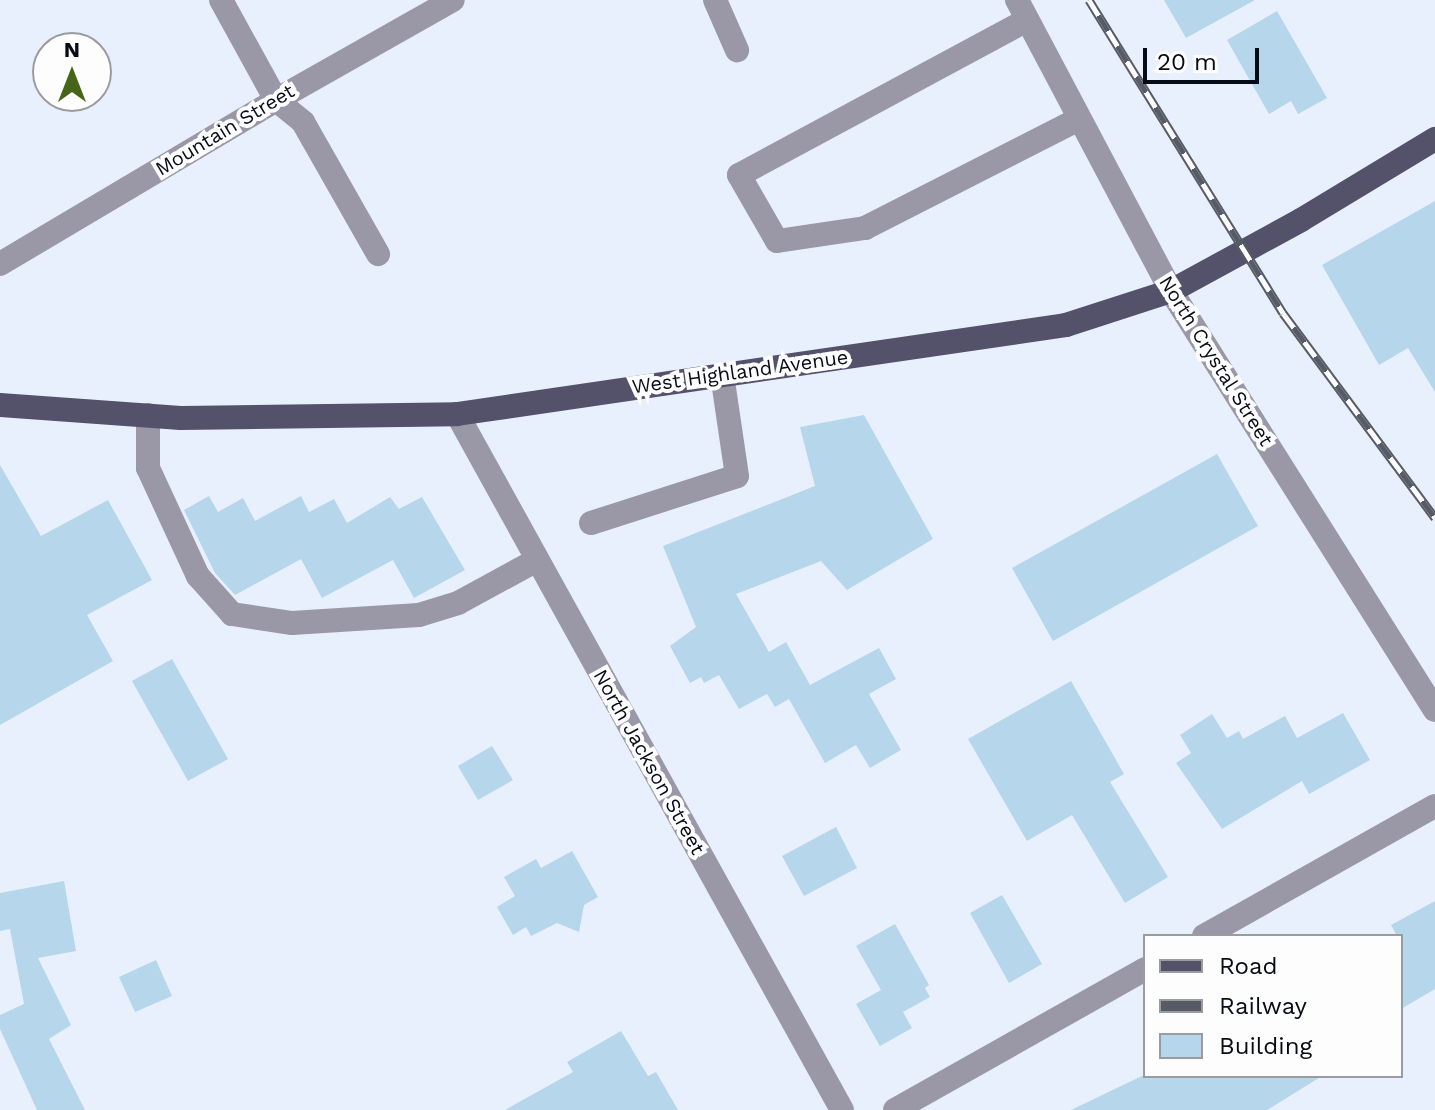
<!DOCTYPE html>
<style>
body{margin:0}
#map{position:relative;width:1435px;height:1110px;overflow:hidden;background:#e9f0fd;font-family:"Work Sans",sans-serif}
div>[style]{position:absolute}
.building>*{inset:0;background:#b5d6eb}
.minor>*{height:24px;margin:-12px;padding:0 12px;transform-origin:12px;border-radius:12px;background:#9a98a7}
.major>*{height:24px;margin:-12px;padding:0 12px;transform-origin:12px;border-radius:12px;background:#54516a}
.rail>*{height:9px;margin-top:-4.5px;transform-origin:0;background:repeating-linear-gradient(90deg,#fdfdfd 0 18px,#565b66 0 36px);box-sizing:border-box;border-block:2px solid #565b66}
span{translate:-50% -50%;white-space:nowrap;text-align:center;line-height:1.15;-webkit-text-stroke:8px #fdfdfd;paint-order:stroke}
.street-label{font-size:20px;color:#070b15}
.legend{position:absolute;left:1143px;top:934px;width:260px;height:144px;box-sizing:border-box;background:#fdfdfd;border:2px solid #9b9ca0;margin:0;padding:10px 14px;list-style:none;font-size:24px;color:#070b15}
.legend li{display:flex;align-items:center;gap:16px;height:40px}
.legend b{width:40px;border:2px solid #9b9ca0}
.north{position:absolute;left:32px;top:32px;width:80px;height:80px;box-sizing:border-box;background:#fdfdfd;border:2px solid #9b9ca0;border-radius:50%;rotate:0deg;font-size:22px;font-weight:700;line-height:32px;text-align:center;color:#070b15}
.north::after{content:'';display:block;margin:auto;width:28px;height:36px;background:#466519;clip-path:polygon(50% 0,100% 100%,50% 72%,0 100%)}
.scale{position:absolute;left:1143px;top:48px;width:116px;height:36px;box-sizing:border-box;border:4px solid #070b15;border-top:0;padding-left:10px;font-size:24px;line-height:28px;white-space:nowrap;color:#070b15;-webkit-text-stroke:6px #fdfdfd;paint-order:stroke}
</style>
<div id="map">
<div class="building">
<i style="clip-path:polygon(1164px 0,1255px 0,1186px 38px)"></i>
<i style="clip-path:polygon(1277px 11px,1327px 98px,1298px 114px,1291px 101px,1269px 114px,1227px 40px)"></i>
<i style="clip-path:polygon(1435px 201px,1435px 392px,1408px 348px,1379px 365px,1322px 265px)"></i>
<i style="clip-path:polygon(864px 415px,933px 539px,847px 590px,821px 561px,736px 594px,769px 652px,786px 642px,810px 685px,879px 648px,896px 679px,869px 694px,901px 750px,870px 768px,856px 745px,825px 763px,789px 699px,775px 707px,767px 694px,739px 709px,719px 675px,704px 683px,701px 677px,690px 683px,670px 646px,696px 627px,663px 546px,815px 486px,800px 427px)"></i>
<i style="clip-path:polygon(1217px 454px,1258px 526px,1053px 641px,1012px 568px)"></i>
<i style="clip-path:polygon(0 465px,41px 536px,108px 500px,152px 580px,87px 615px,113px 661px,0 725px)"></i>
<i style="clip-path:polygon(209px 496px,218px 512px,243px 498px,255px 521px,301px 496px,309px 512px,334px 499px,347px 523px,390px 497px,399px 509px,422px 497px,465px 570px,414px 598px,393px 560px,322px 598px,301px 559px,235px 595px,215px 573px,184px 510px)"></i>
<i style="clip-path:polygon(172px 659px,228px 759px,188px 781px,132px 681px)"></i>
<i style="clip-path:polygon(1071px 681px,1124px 774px,1110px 782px,1168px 877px,1125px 903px,1072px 815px,1027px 841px,968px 739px)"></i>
<i style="clip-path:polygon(1343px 713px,1370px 760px,1309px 794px,1302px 781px,1222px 829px,1176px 763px,1191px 753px,1180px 735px,1212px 714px,1227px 738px,1239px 731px,1243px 739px,1285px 716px,1297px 738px)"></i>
<i style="clip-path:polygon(492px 746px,513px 780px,478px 800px,458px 766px)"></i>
<i style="clip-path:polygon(836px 827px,857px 868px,804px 896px,782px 856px)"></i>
<i style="clip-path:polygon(572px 851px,598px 897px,584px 905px,579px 932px,557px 923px,531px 936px,526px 927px,513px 935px,497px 907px,515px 896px,504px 877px,536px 859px,541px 868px)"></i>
<i style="clip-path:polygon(64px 881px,76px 951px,38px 958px,71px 1025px,49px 1039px,85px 1110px,37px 1110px,0 1029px,0 1015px,24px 1004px,10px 929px,0 931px,0 893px)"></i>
<i style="clip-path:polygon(1002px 895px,1042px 964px,1009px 983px,970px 913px)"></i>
<i style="clip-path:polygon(1435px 901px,1435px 989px,1401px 1009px,1401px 936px,1397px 936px,1391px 925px)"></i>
<i style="clip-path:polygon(895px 924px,929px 985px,925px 988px,930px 997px,903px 1012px,912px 1028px,880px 1046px,856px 1004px,881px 990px,856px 946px)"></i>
<i style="clip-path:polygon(156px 960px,172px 996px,135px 1012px,119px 977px)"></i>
<i style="clip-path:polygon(621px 1031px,648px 1076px,656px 1072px,678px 1110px,505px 1110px,573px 1072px,567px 1062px)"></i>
<i style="clip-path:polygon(1142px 1076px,1322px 1076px,1267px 1110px,1071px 1110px)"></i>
</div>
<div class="minor">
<i style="left:221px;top:0;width:114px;rotate:61.2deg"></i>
<i style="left:276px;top:100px;width:35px;rotate:39deg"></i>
<i style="left:303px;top:122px;width:152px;rotate:60.4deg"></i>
<i style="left:715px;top:0;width:55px;rotate:66.3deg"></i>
<i style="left:1017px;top:0;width:329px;rotate:62.1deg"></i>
<i style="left:1171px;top:291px;width:495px;rotate:57.8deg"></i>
<i style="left:1027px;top:20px;width:327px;rotate:151.7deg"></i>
<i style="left:739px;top:175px;width:76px;rotate:60.1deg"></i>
<i style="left:777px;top:241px;width:89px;rotate:-8.4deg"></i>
<i style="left:865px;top:228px;width:240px;rotate:-27deg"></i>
<i style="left:0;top:264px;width:321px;rotate:-30.7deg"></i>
<i style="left:276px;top:100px;width:203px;rotate:-29.5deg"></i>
<i style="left:457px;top:414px;width:795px;rotate:61.05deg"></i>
<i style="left:148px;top:415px;width:53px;rotate:90deg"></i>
<i style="left:148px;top:468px;width:119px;rotate:65.2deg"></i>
<i style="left:198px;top:576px;width:51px;rotate:48.2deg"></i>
<i style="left:232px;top:614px;width:61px;rotate:8.5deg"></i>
<i style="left:292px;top:623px;width:127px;rotate:-3.6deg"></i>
<i style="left:419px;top:615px;width:41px;rotate:-17.1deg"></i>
<i style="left:458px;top:603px;width:90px;rotate:-28.6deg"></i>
<i style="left:591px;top:523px;width:153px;rotate:-17.8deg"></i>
<i style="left:737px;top:476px;width:102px;rotate:-98.4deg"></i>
<i style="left:1204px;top:936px;width:265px;rotate:-29.4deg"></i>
<i style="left:895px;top:1110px;width:287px;rotate:-29.4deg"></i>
</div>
<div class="major">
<i style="left:0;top:405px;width:181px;rotate:4.1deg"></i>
<i style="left:181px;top:418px;width:276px;rotate:-0.8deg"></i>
<i style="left:457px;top:414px;width:615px;rotate:-8.31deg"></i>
<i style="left:1066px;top:325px;width:110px;rotate:-17.9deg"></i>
<i style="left:1171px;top:291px;width:148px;rotate:-28.6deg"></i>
<i style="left:1301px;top:220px;width:157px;rotate:-31.2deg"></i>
</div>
<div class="rail">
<i style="left:1089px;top:0;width:368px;rotate:58.2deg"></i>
<i style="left:1283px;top:313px;width:255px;rotate:53.4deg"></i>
</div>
<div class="street-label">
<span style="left:225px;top:130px;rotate:-31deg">Mountain Street</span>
<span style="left:1216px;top:361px;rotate:58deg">North Crystal Street</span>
<span style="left:740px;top:372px;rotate:-8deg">West Highland Avenue</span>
<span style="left:649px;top:762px;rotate:61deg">North Jackson Street</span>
</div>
<ul class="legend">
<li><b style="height:10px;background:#54516a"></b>Road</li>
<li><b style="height:10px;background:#565b66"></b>Railway</li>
<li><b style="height:22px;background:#b5d6eb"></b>Building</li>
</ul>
<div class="north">N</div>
<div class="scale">20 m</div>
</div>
